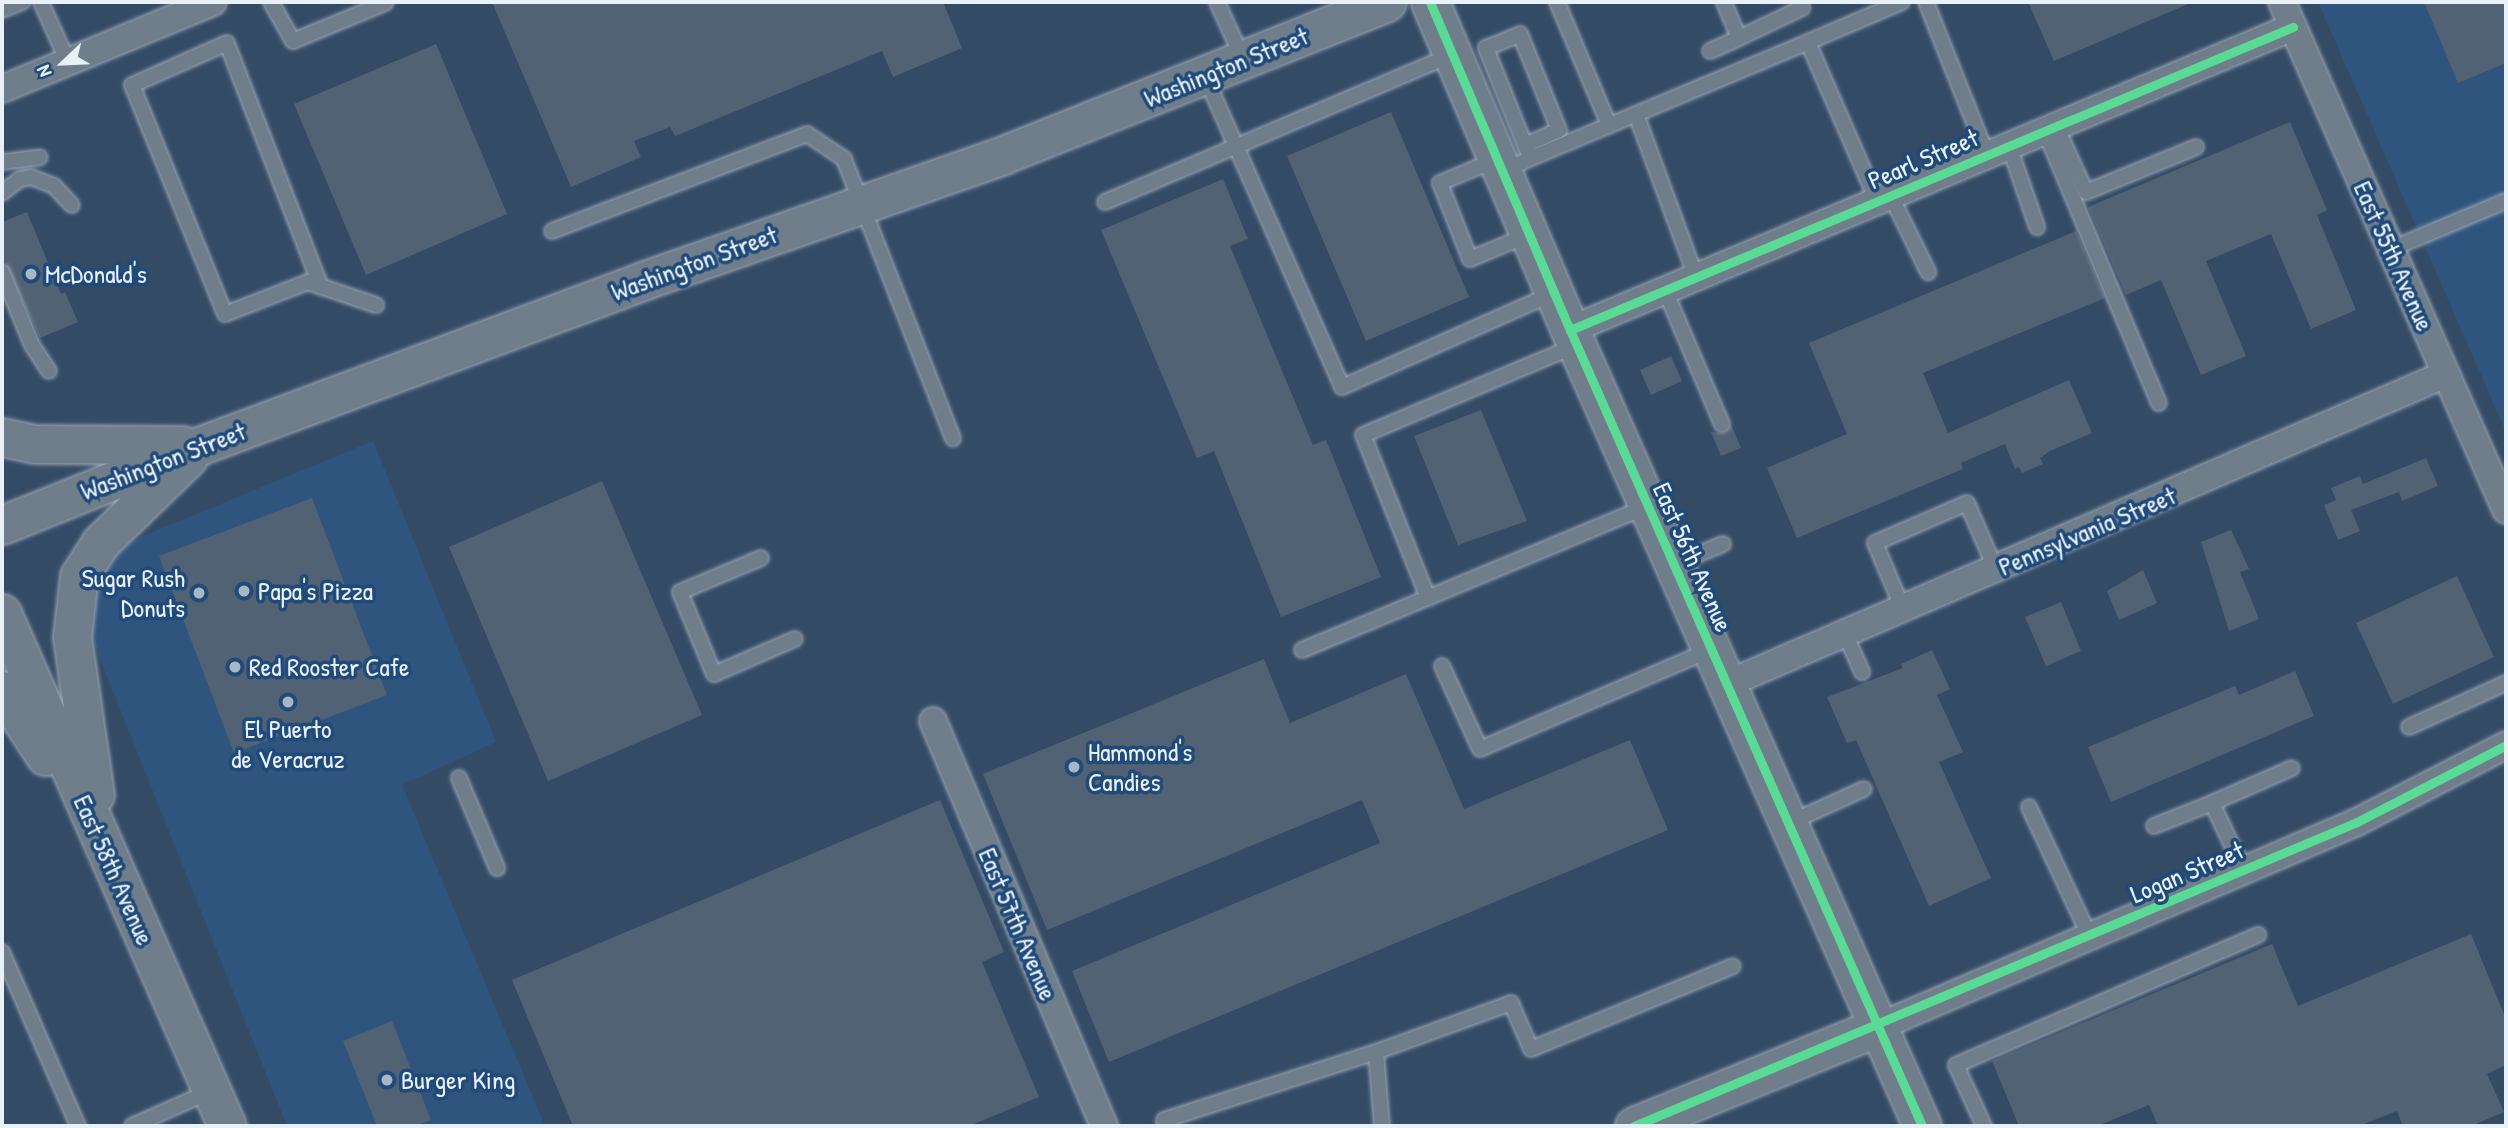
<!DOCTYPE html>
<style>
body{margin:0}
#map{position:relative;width:2508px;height:1128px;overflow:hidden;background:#344b65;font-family:"Patrick Hand",sans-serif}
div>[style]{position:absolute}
.built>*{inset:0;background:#2f557f}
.building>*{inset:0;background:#516275}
.roads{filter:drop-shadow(0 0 2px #9aa6b3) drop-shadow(0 0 2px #9aa6b3)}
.lane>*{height:14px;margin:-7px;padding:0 7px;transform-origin:7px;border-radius:7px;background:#707e8c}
.street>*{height:26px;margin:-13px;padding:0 13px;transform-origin:13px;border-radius:13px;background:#707e8c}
.secondary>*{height:37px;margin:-18.5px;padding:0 18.5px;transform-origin:18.5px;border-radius:18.5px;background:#707e8c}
.cycleway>*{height:9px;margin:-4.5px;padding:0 4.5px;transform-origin:4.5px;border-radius:4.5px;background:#5adb95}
.dots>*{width:19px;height:19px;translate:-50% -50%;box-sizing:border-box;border:4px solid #1f4a7a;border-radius:50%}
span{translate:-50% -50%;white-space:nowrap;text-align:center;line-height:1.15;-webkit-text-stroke:7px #1f4a7a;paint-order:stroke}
.street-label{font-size:26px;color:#e8f1f8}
.poi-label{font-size:26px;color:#e8f1f8}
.left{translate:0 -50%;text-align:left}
.right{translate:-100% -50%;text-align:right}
.frame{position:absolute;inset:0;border:4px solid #e8f1f8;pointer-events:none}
.north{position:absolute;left:28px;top:28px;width:70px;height:70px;-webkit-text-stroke:5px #1f4a7a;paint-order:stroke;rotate:247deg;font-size:19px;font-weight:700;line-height:28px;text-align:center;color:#e8f1f8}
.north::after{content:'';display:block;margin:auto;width:24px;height:32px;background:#e8f1f8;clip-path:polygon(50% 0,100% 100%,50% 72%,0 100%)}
</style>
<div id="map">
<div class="built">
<i style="clip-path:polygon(2318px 2px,2506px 2px,2506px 432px)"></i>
<i style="clip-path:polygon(373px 441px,496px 742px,402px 785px,545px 1126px,287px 1126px,80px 609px,98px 571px,136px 539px)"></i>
</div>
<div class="building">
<i style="clip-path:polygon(492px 2px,943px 2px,962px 48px,893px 77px,882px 51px,675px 136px,670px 127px,634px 141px,641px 157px,571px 187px)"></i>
<i style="clip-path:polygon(2028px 2px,2193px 2px,2054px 61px)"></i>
<i style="clip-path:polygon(2424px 2px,2506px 2px,2506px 63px,2458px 83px)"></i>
<i style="clip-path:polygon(436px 44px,507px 214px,366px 275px,294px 104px)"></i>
<i style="clip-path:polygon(1391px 112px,1469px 297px,1366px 341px,1287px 156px)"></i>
<i style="clip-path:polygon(2290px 122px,2327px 210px,2317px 215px,2356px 310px,2311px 329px,2271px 234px,2206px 261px,2246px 356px,2201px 375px,2161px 280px,2126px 295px,2088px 207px)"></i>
<i style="clip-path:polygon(1223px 179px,1248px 239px,1230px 246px,1313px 445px,1326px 440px,1381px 577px,1281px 617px,1214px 451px,1197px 458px,1101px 230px)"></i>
<i style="clip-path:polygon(27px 212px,61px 294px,65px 292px,78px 322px,40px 338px,2px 256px,2px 222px)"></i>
<i style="clip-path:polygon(2076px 231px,2105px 298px,1923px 373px,1948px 433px,2069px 380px,2092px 433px,2050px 451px,2040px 458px,2043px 464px,2022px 473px,2019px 467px,2015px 469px,2005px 444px,1961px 463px,1963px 469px,1797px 538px,1767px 468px,1847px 434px,1809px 343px)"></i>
<i style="clip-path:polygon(1671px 356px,1682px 381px,1651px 395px,1640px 370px)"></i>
<i style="clip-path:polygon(1481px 410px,1527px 521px,1458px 545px,1414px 436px)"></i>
<i style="clip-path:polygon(1731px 424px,1741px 448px,1721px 456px,1711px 432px,1725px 433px)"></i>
<i style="clip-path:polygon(2426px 458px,2438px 486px,2402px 501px,2399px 492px,2351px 510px,2360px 531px,2338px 540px,2324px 505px,2336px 500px,2331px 488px,2360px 476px,2363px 484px)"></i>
<i style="clip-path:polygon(602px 481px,702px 715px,548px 781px,449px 547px)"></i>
<i style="clip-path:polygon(312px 498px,387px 695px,234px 753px,159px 556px)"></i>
<i style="clip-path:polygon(2231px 530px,2249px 569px,2240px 572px,2259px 619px,2229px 631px,2201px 542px)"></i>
<i style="clip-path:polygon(2143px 570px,2157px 603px,2119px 620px,2107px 591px)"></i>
<i style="clip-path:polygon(2457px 576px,2494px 657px,2393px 704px,2356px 623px)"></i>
<i style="clip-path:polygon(2061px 602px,2081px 651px,2046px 666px,2025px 617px)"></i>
<i style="clip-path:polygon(1932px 650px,1950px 689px,1937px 695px,1963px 752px,1939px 762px,1991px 878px,1929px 906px,1856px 740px,1847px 743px,1827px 697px,1903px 668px,1901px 664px)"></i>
<i style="clip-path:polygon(1264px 659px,1290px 723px,1406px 674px,1464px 809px,1630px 740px,1668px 830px,1109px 1062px,1072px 971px,1380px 843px,1362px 800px,1047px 930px,983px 774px)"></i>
<i style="clip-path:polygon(2295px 671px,2314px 716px,2111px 802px,2088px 747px,2235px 686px,2239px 695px)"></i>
<i style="clip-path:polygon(940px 800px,1004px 952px,982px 962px,1039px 1097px,969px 1126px,573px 1126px,512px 980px)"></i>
<i style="clip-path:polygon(2471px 934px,2506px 1019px,2506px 1065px,2487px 1074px,2504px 1112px,2471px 1126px,2403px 1126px,2397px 1111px,2359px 1126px,2158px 1126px,2149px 1105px,2097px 1126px,2019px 1126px,1992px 1061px,2272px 944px,2298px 1006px)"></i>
<i style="clip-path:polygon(392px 1021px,431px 1120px,415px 1126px,377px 1126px,343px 1041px)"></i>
</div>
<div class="roads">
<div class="lane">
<i style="left:41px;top:2px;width:66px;rotate:65.8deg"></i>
<i style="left:271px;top:2px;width:45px;rotate:60.6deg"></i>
<i style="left:293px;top:41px;width:100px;rotate:-22.4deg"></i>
<i style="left:1217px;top:2px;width:63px;rotate:65.5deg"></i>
<i style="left:1557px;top:2px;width:134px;rotate:67.1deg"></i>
<i style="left:1926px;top:2px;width:165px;rotate:68.3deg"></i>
<i style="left:2px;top:10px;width:22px;rotate:-22deg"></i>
<i style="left:1739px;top:38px;width:70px;rotate:-25.5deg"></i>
<i style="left:1802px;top:8px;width:7px;rotate:-117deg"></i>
<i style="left:1710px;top:51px;width:32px;rotate:-24deg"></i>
<i style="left:1739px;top:38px;width:39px;rotate:-113deg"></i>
<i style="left:1205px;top:76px;width:340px;rotate:66.2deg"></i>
<i style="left:1342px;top:387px;width:232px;rotate:-23.9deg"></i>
<i style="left:1636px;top:114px;width:174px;rotate:69.8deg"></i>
<i style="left:2056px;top:126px;width:72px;rotate:65.6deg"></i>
<i style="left:2086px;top:192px;width:119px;rotate:-22.2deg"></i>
<i style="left:2045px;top:131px;width:295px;rotate:67.3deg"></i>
<i style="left:2009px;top:146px;width:86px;rotate:70.9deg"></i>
<i style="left:1531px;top:158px;width:300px;rotate:-22.7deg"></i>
<i style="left:1495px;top:160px;width:60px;rotate:157.3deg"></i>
<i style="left:1440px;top:183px;width:82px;rotate:68.5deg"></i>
<i style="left:1470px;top:259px;width:63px;rotate:-22.5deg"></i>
<i style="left:2px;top:162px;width:38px;rotate:-7deg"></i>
<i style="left:1504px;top:171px;width:30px;rotate:-26deg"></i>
<i style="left:1531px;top:158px;width:14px;rotate:-115deg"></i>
<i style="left:1525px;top:145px;width:105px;rotate:-111.9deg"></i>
<i style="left:1486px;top:48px;width:37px;rotate:-22deg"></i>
<i style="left:1520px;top:34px;width:104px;rotate:67.9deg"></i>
<i style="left:1559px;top:130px;width:37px;rotate:156deg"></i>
<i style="left:2px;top:193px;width:23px;rotate:-38deg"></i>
<i style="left:20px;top:179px;width:11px;rotate:-10deg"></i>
<i style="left:31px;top:177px;width:25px;rotate:21deg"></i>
<i style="left:54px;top:186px;width:26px;rotate:47deg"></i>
<i style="left:1891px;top:196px;width:85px;rotate:64deg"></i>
<i style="left:1877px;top:201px;width:173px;rotate:-113.5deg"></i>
<i style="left:1808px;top:42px;width:102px;rotate:-23.1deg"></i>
<i style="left:1105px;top:202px;width:376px;rotate:-23deg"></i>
<i style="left:552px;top:231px;width:273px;rotate:-20.8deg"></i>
<i style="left:807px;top:134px;width:45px;rotate:34deg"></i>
<i style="left:844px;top:159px;width:300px;rotate:68.7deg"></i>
<i style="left:2391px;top:249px;width:125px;rotate:-22.7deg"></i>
<i style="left:2px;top:272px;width:79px;rotate:67.7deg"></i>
<i style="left:32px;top:345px;width:31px;rotate:57deg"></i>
<i style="left:321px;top:287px;width:261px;rotate:-111.1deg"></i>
<i style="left:227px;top:43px;width:104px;rotate:156.1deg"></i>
<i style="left:132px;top:85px;width:247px;rotate:67.9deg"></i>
<i style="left:225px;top:314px;width:89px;rotate:-21.1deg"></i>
<i style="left:308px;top:282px;width:72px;rotate:18.7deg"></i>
<i style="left:1665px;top:290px;width:146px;rotate:67deg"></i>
<i style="left:761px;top:558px;width:88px;rotate:157.2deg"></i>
<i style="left:680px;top:592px;width:89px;rotate:67.5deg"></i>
<i style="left:714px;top:674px;width:88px;rotate:-23.4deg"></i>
<i style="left:1675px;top:564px;width:52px;rotate:-22.6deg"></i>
<i style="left:1428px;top:598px;width:175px;rotate:-111.7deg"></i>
<i style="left:1363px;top:435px;width:232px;rotate:-22.8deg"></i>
<i style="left:1903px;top:609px;width:72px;rotate:-113deg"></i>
<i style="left:1875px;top:543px;width:100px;rotate:-23.5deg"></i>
<i style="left:1967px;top:503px;width:73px;rotate:66.6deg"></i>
<i style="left:1845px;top:634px;width:42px;rotate:65.9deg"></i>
<i style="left:1302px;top:650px;width:373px;rotate:-22.6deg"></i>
<i style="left:1442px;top:666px;width:91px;rotate:65.4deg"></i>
<i style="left:1480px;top:749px;width:250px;rotate:-23.3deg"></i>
<i style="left:2409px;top:727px;width:107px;rotate:-24.4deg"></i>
<i style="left:459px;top:778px;width:98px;rotate:67.1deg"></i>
<i style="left:2212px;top:803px;width:87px;rotate:-23.6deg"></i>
<i style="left:2029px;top:807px;width:144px;rotate:64.9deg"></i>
<i style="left:1789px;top:823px;width:82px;rotate:-24.4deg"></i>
<i style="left:2154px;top:826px;width:62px;rotate:-21.6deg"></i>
<i style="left:2212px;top:803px;width:75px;rotate:64.8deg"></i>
<i style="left:2px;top:952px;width:190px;rotate:66.4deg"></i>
<i style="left:1376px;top:1052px;width:144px;rotate:-19.9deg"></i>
<i style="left:1511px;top:1003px;width:50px;rotate:66.5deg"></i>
<i style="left:1531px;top:1049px;width:218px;rotate:-22.3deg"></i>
<i style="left:132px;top:1126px;width:86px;rotate:-23.9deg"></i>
<i style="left:1165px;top:1126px;width:6px;rotate:-99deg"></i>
<i style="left:1164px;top:1120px;width:223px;rotate:-17.8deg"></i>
<i style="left:1376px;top:1052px;width:74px;rotate:85.4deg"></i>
<i style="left:1984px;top:1126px;width:67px;rotate:-114.7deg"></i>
<i style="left:1956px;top:1065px;width:329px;rotate:-23.3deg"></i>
</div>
<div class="street">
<i style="left:2282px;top:2px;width:555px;rotate:66.21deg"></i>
<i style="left:2px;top:89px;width:228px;rotate:-22.4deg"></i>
<i style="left:1570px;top:330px;width:784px;rotate:-22.74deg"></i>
<i style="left:1727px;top:684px;width:783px;rotate:-23.32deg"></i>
<i style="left:933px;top:721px;width:440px;rotate:67.1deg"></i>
<i style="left:1878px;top:1027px;width:521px;rotate:-23.17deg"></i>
<i style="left:2357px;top:822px;width:168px;rotate:-27.3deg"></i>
</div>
<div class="secondary">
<i style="left:1430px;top:2px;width:357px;rotate:66.9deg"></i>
<i style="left:1570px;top:330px;width:870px;rotate:66.14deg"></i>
<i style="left:2px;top:437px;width:34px;rotate:12deg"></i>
<i style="left:35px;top:444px;width:148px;rotate:0.4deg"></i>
<i style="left:2px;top:525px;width:215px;rotate:-21.8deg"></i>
<i style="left:202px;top:445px;width:473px;rotate:-20.4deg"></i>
<i style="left:645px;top:280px;width:379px;rotate:-19.2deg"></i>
<i style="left:1003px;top:155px;width:413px;rotate:-21.7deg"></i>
<i style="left:2px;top:613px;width:560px;rotate:66.32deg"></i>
<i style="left:2px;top:690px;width:79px;rotate:56.9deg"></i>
<i style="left:95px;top:795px;width:160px;rotate:-98.3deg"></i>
<i style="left:72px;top:637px;width:61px;rotate:-83.5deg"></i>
<i style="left:79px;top:576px;width:40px;rotate:-57.1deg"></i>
<i style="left:101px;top:542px;width:121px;rotate:-44deg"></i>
<i style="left:1634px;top:1126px;width:263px;rotate:-22.1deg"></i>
</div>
</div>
<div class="cycleway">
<i style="left:1430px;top:2px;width:357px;rotate:66.9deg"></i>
<i style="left:1570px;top:330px;width:870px;rotate:66.14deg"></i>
<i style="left:1570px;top:330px;width:784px;rotate:-22.74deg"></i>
<i style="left:1634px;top:1126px;width:784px;rotate:-22.81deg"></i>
<i style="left:2357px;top:822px;width:168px;rotate:-27.3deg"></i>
</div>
<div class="dots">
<i style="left:31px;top:274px;background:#a9b7c5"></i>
<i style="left:244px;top:591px;background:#a9b7c5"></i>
<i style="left:199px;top:593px;background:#a9b7c5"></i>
<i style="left:235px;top:667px;background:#a9b7c5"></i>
<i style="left:288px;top:702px;background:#a9b7c5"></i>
<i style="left:1074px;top:767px;background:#a9b7c5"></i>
<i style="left:387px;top:1080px;background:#a9b7c5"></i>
</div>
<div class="street-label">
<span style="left:1226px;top:67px;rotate:-22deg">Washington Street</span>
<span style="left:1923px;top:159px;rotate:-23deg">Pearl Street</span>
<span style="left:2394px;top:256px;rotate:66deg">East 55th Avenue</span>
<span style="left:694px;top:263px;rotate:-20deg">Washington Street</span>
<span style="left:163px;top:461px;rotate:-21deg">Washington Street</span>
<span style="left:2087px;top:531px;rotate:-23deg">Pennsylvania Street</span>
<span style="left:1693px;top:557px;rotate:66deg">East 56th Avenue</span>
<span style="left:114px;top:870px;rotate:66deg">East 58th Avenue</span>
<span style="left:2187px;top:872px;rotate:-23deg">Logan Street</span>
<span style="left:1018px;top:924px;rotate:67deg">East 57th Avenue</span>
</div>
<div class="poi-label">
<span class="left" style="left:45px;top:274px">McDonald's</span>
<span class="right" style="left:185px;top:593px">Sugar Rush<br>Donuts</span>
<span class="left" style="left:258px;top:591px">Papa's Pizza</span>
<span class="left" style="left:249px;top:667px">Red Rooster Cafe</span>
<span style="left:288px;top:744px">El Puerto<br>de Veracruz</span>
<span class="left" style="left:1088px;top:767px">Hammond's<br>Candies</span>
<span class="left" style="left:401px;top:1080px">Burger King</span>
</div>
<div class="frame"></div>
<div class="north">N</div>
</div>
